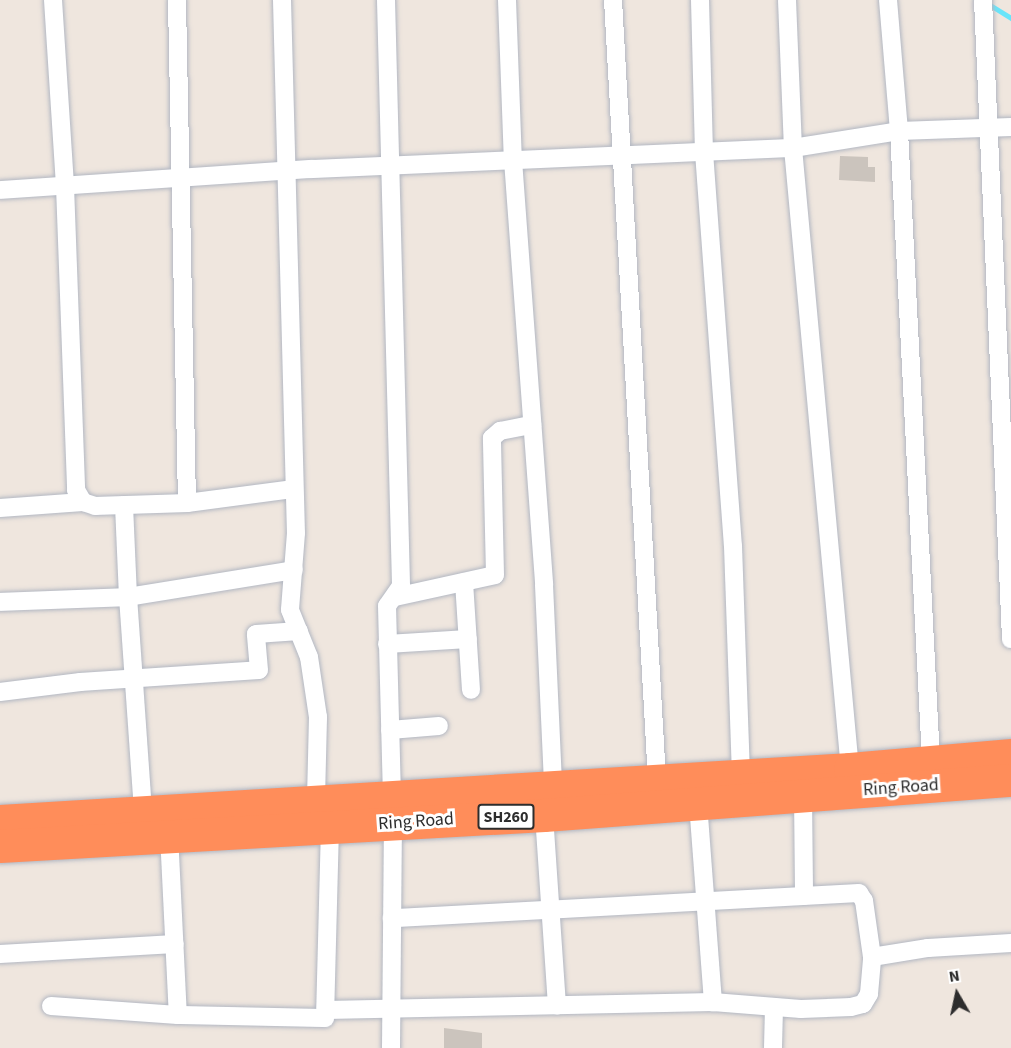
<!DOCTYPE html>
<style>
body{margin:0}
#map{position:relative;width:1011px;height:1048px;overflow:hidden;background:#efe6de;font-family:"Source Sans 3",sans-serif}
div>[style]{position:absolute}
.stream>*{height:5px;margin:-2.5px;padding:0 2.5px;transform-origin:2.5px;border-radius:2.5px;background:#68e5fa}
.building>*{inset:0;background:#cbc4bd}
.roads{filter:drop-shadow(0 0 2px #b2b7c2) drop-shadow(0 0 2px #b2b7c2)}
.street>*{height:18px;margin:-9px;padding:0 9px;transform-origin:9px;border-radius:9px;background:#fff}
.highway>*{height:33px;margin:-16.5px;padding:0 16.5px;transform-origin:16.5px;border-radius:16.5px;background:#ff8d5a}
span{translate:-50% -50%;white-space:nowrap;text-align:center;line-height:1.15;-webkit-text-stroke:6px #fff;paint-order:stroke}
.shield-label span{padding:2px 4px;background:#fff;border:2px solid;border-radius:4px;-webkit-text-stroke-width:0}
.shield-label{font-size:16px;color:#2d2d2d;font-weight:700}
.street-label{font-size:18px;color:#2d2d2d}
.north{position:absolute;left:927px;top:964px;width:60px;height:60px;-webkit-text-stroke:4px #fff;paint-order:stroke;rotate:351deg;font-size:16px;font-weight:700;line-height:24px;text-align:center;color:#2d2d2d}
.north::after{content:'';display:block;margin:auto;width:21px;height:27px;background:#2d2d2d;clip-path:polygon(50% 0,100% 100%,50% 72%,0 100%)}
</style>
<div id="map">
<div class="stream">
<i style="left:990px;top:5px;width:25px;rotate:32deg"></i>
</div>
<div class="building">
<i style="clip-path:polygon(840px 156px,868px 157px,868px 167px,875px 167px,875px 182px,839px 180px)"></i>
<i style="clip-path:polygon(444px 1028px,482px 1033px,482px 1048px,444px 1048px)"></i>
</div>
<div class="roads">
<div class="street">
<i style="left:53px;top:0;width:186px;rotate:86.3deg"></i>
<i style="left:65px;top:186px;width:304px;rotate:87.9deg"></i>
<i style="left:76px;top:490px;width:14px;rotate:60deg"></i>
<i style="left:83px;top:502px;width:13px;rotate:18deg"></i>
<i style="left:95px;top:506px;width:92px;rotate:-1.9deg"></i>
<i style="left:187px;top:503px;width:503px;rotate:-91.14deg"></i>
<i style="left:282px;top:0;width:533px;rotate:88.5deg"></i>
<i style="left:296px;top:533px;width:77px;rotate:94.5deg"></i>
<i style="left:290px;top:610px;width:51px;rotate:68deg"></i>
<i style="left:309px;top:657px;width:61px;rotate:81.5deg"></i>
<i style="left:318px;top:717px;width:84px;rotate:91.4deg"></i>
<i style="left:386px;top:0;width:586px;rotate:88.53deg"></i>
<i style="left:401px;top:586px;width:24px;rotate:125deg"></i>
<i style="left:387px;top:606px;width:190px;rotate:88.5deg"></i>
<i style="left:507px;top:0;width:160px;rotate:87.9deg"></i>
<i style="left:513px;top:160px;width:426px;rotate:85.8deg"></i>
<i style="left:544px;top:585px;width:202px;rotate:87.4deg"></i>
<i style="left:613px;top:0;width:780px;rotate:86.77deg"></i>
<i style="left:700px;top:0;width:152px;rotate:88.5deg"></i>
<i style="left:704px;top:152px;width:395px;rotate:85.8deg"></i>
<i style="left:733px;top:546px;width:229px;rotate:88deg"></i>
<i style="left:787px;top:0;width:148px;rotate:87.7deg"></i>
<i style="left:793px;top:148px;width:624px;rotate:84.76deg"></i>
<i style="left:888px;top:0;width:131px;rotate:85.2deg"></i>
<i style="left:899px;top:131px;width:631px;rotate:87.09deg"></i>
<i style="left:983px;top:0;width:640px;rotate:87.49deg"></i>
<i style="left:0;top:190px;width:312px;rotate:-3.9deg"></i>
<i style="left:311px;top:169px;width:482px;rotate:-2.5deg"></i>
<i style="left:793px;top:148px;width:107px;rotate:-9.1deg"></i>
<i style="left:899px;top:131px;width:112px;rotate:-2deg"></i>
<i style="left:187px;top:503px;width:108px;rotate:-7.5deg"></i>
<i style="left:0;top:508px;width:83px;rotate:-4.1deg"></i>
<i style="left:464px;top:582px;width:108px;rotate:86.3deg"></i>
<i style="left:395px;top:597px;width:102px;rotate:-12.4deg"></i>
<i style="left:495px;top:575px;width:137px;rotate:-91.3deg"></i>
<i style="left:492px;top:438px;width:11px;rotate:-41deg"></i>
<i style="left:500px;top:431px;width:33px;rotate:-11deg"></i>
<i style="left:0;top:602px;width:128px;rotate:-2.2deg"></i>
<i style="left:128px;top:597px;width:92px;rotate:-92.5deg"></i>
<i style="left:387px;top:644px;width:81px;rotate:-3.5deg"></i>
<i style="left:0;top:692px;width:81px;rotate:-7.1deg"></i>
<i style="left:80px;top:682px;width:179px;rotate:-3.8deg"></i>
<i style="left:259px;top:670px;width:36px;rotate:-95deg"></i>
<i style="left:256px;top:634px;width:43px;rotate:-4deg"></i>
<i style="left:390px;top:730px;width:49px;rotate:-4.7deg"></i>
<i style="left:803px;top:795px;width:101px;rotate:89.4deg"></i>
<i style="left:698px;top:803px;width:200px;rotate:85.7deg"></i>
<i style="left:143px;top:811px;width:215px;rotate:-94deg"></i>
<i style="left:128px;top:597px;width:168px;rotate:-9.2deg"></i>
<i style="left:544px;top:815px;width:191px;rotate:86.1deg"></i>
<i style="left:169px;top:834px;width:181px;rotate:87.2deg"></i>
<i style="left:178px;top:1015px;width:147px;rotate:1.2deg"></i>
<i style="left:325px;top:1018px;width:190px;rotate:-88.5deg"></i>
<i style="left:0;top:954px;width:175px;rotate:-3.3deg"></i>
<i style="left:872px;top:957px;width:57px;rotate:-9.1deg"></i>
<i style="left:928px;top:948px;width:83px;rotate:-3.4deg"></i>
<i style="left:51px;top:1006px;width:127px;rotate:4.1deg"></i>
<i style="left:326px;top:1010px;width:387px;rotate:-1.2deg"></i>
<i style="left:713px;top:1002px;width:88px;rotate:4.5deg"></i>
<i style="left:801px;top:1009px;width:50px;rotate:-2.3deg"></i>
<i style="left:851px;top:1007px;width:12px;rotate:-14deg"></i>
<i style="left:863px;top:1004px;width:12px;rotate:-59deg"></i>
<i style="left:869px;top:994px;width:37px;rotate:-85deg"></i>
<i style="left:872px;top:957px;width:57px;rotate:-98.1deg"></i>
<i style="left:864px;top:901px;width:9px;rotate:-122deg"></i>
<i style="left:859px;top:893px;width:468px;rotate:176.9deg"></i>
<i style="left:391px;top:1048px;width:225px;rotate:-89.5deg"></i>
<i style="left:773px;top:1048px;width:41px;rotate:-88.6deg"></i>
</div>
<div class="highway">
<i style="left:0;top:821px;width:852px;rotate:-3.5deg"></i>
<i style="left:850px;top:769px;width:162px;rotate:-5deg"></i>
<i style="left:0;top:846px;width:545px;rotate:-3.26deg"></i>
<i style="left:544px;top:815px;width:468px;rotate:-4.3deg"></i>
</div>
</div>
<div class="shield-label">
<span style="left:506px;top:817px">SH260</span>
</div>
<div class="street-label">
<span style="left:901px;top:788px;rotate:-4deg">Ring Road</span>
<span style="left:416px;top:822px;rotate:-4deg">Ring Road</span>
</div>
<div class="north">N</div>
</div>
